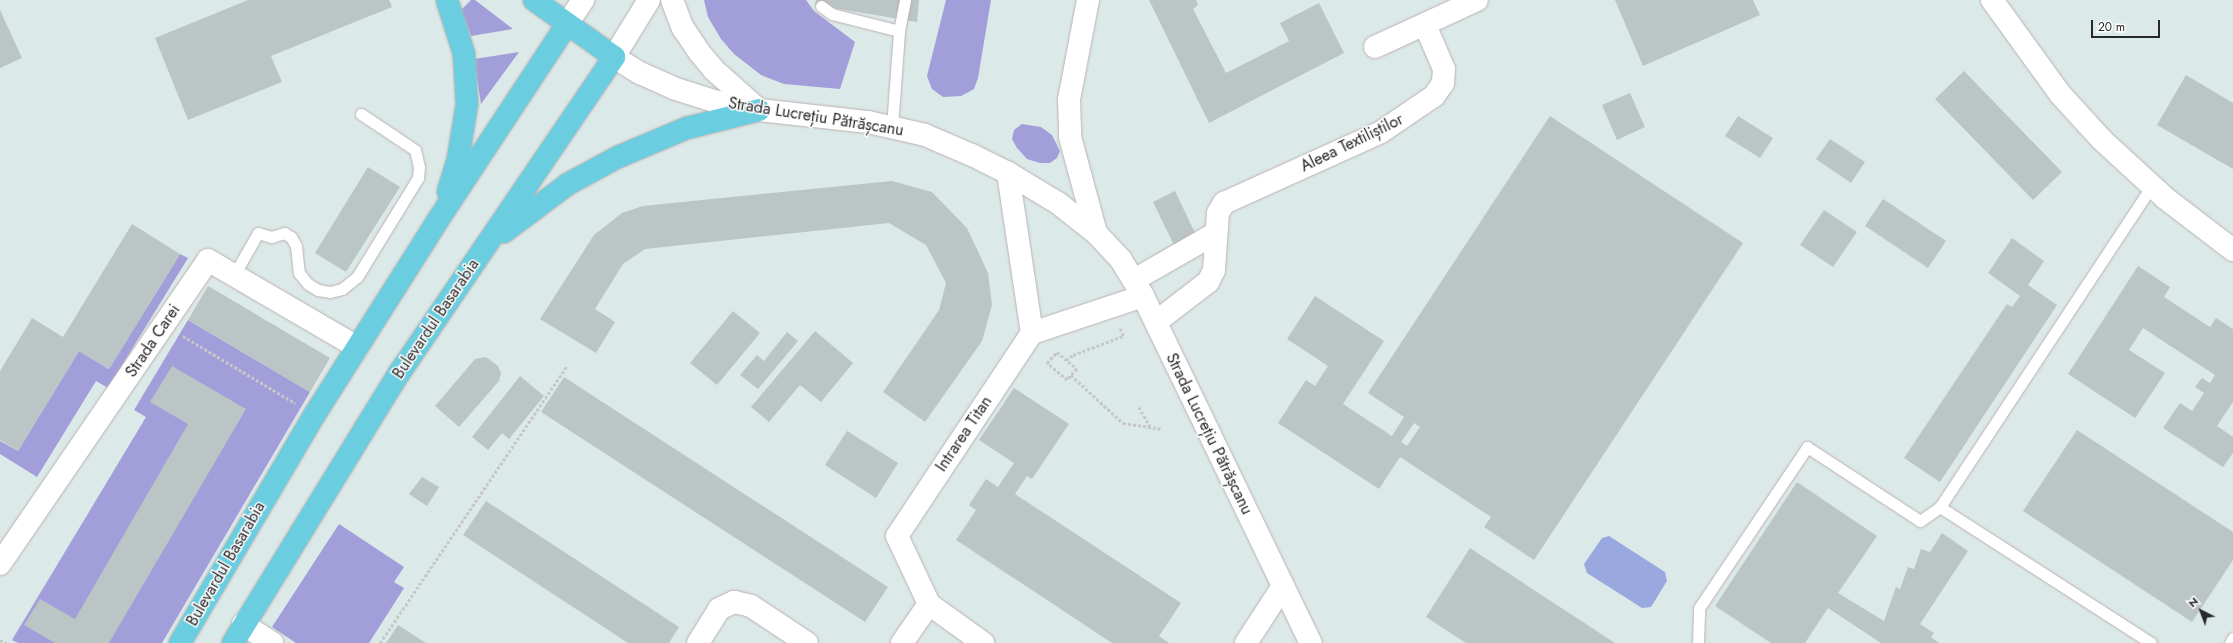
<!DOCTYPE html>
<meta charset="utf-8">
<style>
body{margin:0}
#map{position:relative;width:2233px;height:643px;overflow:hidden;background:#dce9e9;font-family:Jost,sans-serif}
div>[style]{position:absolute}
.green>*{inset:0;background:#a19eda}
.pitch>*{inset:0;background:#9aa8e0}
.building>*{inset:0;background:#bbc5c5}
.path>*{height:2.5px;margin-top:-1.25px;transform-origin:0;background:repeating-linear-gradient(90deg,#c7c7c7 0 3px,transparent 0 5px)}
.roads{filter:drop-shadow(0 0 1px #bbb2af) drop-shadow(0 0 1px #bbb2af)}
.service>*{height:11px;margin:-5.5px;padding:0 5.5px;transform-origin:5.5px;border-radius:5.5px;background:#fff}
.minor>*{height:22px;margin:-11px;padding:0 11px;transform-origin:11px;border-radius:11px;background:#fff}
.secondary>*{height:22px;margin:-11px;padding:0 11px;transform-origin:11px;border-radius:11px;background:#fff}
.primary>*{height:22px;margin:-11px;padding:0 11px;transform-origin:11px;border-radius:11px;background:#6acee0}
span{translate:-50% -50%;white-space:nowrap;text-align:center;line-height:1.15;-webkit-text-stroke:3px #fff;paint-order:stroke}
.street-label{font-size:16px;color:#282828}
.north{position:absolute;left:2181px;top:591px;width:40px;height:40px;-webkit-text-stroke:3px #fff;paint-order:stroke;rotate:318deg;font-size:11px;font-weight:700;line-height:16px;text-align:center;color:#282828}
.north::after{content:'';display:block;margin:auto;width:14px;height:18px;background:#282828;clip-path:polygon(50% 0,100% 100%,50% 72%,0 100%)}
.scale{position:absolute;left:2091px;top:20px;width:69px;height:18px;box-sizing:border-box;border:2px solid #282828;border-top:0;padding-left:5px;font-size:12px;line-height:14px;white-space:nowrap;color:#282828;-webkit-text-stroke:3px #fff;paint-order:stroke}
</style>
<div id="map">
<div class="green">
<i style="clip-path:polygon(471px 0,475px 0,513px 29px,471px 36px,461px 10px)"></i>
<i style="clip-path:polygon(704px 0,806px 0,814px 11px,855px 42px,840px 89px,784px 84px,761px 75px,734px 54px,721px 39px,708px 17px)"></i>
<i style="clip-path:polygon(946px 0,991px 0,978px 78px,974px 89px,961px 96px,943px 97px,932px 89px,927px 76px)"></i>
<i style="clip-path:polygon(519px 52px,481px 104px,474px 59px)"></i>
<i style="clip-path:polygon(1022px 124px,1041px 127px,1052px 135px,1060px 151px,1057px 158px,1050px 163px,1040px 163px,1027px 159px,1017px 148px,1012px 139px,1014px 130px)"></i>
<i style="clip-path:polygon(180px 254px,188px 258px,108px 388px,96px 381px,37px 477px,0 454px,0 441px,18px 451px,79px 351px,109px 369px)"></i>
<i style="clip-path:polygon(188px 320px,310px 392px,162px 643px,18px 643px,12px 640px,146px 417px,134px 410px)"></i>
<i style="clip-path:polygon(339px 524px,404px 567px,394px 582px,404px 588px,369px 643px,296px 643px,272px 627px)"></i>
</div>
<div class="pitch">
<i style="clip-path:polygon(1609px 536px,1665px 572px,1667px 581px,1651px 607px,1642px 608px,1587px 573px,1584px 564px,1602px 538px)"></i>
</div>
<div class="building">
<i style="clip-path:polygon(248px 0,389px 0,392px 7px,271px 56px,282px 82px,188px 120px,155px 38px)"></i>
<i style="clip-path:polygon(816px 0,919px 0,917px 22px,815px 5px)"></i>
<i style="clip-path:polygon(1149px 0,1196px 0,1198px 5px,1193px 9px,1226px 73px,1289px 41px,1280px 23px,1319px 3px,1344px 53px,1209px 123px)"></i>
<i style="clip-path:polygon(1615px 0,1753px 0,1760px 15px,1643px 66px)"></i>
<i style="clip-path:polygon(0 10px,22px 58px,0 68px)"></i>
<i style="clip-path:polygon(1964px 71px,2062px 172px,2033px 200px,1935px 99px)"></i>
<i style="clip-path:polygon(2186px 75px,2233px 103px,2233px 169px,2157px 125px)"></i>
<i style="clip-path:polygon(1630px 93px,1645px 127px,1617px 140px,1602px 105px)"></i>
<i style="clip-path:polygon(evenodd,1550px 116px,1743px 243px,1534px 560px,1484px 527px,1491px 517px,1400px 457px,1379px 489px,1278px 423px,1306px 380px,1315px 386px,1328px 366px,1287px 339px,1315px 296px,1384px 341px,1343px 404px,1392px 436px,1404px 417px,1368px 393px,1550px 116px,1414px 423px,1420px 427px,1407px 446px,1401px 442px,1414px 423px)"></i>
<i style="clip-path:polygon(1738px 116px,1773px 138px,1760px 158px,1725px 136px)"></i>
<i style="clip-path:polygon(1830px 139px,1865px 162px,1851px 183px,1816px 159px)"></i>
<i style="clip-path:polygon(368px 167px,400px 187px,346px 272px,315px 253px)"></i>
<i style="clip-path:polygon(892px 181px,932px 192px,967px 228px,988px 273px,992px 305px,982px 341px,925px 422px,883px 392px,939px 310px,946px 283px,926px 245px,889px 223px,645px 249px,623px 264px,595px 309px,615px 322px,596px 353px,540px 319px,594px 235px,622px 213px,643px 206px)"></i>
<i style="clip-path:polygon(1175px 191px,1196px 235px,1174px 245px,1153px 202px)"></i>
<i style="clip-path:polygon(1883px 199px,1946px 241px,1928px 268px,1865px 226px)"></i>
<i style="clip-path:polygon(1824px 210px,1857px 232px,1833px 267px,1800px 245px)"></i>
<i style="clip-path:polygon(132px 224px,180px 254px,109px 369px,79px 351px,18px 451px,0 440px,0 371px,32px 318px,63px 337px)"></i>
<i style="clip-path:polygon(2012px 238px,2044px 261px,2028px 285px,2057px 305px,1940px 482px,1904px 458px,2007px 304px,2012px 307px,2020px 296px,1988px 273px)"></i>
<i style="clip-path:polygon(2138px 266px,2170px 287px,2164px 297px,2210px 327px,2216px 318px,2233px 329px,2233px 402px,2217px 426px,2233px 437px,2233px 453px,2223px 467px,2163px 428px,2180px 403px,2192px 411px,2204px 393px,2195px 387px,2202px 378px,2210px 383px,2215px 375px,2143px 328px,2129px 350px,2165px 373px,2135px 418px,2068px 374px)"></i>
<i style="clip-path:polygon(208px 286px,330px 358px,310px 392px,188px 320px)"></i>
<i style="clip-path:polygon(733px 311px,760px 333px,717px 385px,690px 363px)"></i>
<i style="clip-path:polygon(815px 331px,853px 363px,821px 402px,800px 385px,769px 422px,751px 407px)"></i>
<i style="clip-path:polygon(787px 332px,798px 341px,758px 389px,740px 375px,757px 355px,764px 361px)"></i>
<i style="clip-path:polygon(486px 357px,498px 366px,501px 373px,499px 381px,459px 427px,435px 406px,475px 359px)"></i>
<i style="clip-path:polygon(172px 366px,246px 409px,109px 643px,55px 643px,24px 625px,40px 599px,75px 619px,188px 424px,150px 402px)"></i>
<i style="clip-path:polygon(520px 376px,544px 396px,509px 439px,502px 433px,488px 450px,472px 437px)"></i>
<i style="clip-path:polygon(564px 377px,888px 587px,865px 622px,541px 412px)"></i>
<i style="clip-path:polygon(1014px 388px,1069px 424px,1032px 479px,1027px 476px,1015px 494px,1181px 603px,1159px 636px,1169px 643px,1112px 643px,956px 540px,976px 510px,969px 505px,986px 479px,998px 487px,1014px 463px,979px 440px)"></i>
<i style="clip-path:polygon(2077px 430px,2233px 532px,2233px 560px,2192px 622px,2023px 511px)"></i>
<i style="clip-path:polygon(847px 431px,898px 463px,876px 498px,825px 465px)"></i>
<i style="clip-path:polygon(422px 477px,439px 487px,427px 506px,409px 494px)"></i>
<i style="clip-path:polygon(1797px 482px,1877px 536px,1838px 593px,1884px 621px,1896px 587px,1900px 589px,1908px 567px,1914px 569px,1921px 549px,1930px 552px,1942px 533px,1968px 551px,1920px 624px,1934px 633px,1931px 637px,1939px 643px,1881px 643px,1828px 608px,1805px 643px,1771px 643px,1715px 606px)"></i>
<i style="clip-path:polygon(486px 501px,679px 627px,669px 643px,628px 643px,463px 535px)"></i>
<i style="clip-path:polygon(1470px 548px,1615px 643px,1466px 643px,1426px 617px)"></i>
<i style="clip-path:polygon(398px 625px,426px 643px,386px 643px)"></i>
</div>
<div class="path">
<i style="left:183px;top:336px;width:131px;rotate:30.9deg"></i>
<i style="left:1057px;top:352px;width:26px;rotate:40deg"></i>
<i style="left:1077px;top:369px;width:15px;rotate:132deg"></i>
<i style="left:1067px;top:380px;width:26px;rotate:-140deg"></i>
<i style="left:1047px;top:363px;width:15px;rotate:-48deg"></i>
<i style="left:1066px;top:360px;width:9px;rotate:-36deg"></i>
<i style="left:1073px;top:355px;width:53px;rotate:-20.8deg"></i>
<i style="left:1123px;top:336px;width:9px;rotate:-111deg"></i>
<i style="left:1071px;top:375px;width:71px;rotate:42.7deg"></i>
<i style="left:1123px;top:423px;width:40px;rotate:8.5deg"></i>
<i style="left:1139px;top:407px;width:22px;rotate:60deg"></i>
<i style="left:0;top:640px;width:7px;rotate:27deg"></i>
<i style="left:380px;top:643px;width:334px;rotate:-56deg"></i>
</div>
<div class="roads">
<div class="service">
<i style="left:821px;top:6px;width:14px;rotate:36deg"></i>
<i style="left:832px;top:14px;width:69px;rotate:14.2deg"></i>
<i style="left:892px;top:127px;width:96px;rotate:-85.8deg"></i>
<i style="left:899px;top:31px;width:32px;rotate:-79deg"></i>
<i style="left:234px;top:275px;width:48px;rotate:-60.3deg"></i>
<i style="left:258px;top:233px;width:14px;rotate:17deg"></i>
<i style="left:271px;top:237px;width:14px;rotate:-17deg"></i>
<i style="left:284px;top:233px;width:8px;rotate:30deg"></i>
<i style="left:291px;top:237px;width:10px;rotate:61deg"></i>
<i style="left:296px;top:246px;width:27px;rotate:84deg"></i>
<i style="left:299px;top:273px;width:14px;rotate:51deg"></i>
<i style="left:308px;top:284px;width:12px;rotate:31deg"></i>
<i style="left:318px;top:290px;width:12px;rotate:9deg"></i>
<i style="left:330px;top:292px;width:12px;rotate:-14deg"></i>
<i style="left:342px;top:289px;width:19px;rotate:-39deg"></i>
<i style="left:357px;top:277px;width:116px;rotate:-58.4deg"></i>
<i style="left:418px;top:178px;width:11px;rotate:-85deg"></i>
<i style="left:419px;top:167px;width:17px;rotate:-103deg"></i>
<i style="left:415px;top:150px;width:65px;rotate:-146.3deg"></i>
<i style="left:1940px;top:507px;width:251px;rotate:32.8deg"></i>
<i style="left:1698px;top:643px;width:35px;rotate:-88deg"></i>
<i style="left:1699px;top:608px;width:194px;rotate:-56.1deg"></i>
<i style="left:1807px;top:447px;width:135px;rotate:33.2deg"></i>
<i style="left:1920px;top:521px;width:24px;rotate:-35deg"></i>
<i style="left:1940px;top:507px;width:385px;rotate:-56.6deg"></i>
<i style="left:2230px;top:643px;width:6px;rotate:-59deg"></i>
</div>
<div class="minor">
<i style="left:1088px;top:0;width:102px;rotate:100.8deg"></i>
<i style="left:1069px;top:100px;width:37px;rotate:88deg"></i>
<i style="left:1070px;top:137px;width:99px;rotate:74.8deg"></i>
<i style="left:1375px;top:47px;width:112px;rotate:-24.7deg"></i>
<i style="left:1008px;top:173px;width:162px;rotate:81.5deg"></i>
<i style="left:1134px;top:280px;width:95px;rotate:-29.8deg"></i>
<i style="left:1156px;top:322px;width:66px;rotate:-37.6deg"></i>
<i style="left:1208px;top:282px;width:13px;rotate:-63deg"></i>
<i style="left:1214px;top:270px;width:57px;rotate:-86deg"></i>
<i style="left:1218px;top:213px;width:12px;rotate:-59deg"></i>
<i style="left:1224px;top:203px;width:172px;rotate:-24.3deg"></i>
<i style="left:1381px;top:132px;width:64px;rotate:-34.2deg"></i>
<i style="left:1434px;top:96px;width:16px;rotate:-55deg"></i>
<i style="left:1443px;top:83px;width:14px;rotate:-86deg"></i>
<i style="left:1444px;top:69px;width:48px;rotate:-113.4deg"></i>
<i style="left:0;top:564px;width:368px;rotate:-55.6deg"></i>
<i style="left:208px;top:260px;width:173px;rotate:30.3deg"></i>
<i style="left:929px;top:604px;width:67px;rotate:35.8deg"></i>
<i style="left:243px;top:624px;width:35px;rotate:33deg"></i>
<i style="left:698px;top:643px;width:40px;rotate:-58deg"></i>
<i style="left:719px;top:609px;width:17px;rotate:-25deg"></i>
<i style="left:734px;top:602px;width:17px;rotate:13deg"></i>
<i style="left:751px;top:606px;width:67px;rotate:33.5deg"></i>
<i style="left:902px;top:643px;width:47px;rotate:-55.3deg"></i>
<i style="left:929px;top:604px;width:75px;rotate:-115.2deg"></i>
<i style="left:897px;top:536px;width:244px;rotate:-56.4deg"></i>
<i style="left:1032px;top:333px;width:117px;rotate:-18.4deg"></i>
<i style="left:1246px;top:643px;width:68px;rotate:-57deg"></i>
</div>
<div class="secondary">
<i style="left:649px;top:0;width:67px;rotate:121.6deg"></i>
<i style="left:614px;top:57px;width:31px;rotate:32deg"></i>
<i style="left:640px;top:73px;width:36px;rotate:24deg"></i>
<i style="left:673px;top:88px;width:43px;rotate:17.6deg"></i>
<i style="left:714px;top:101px;width:46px;rotate:11.3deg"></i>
<i style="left:759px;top:110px;width:110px;rotate:6.3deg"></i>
<i style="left:868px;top:122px;width:58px;rotate:12.8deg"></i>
<i style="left:925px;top:135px;width:51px;rotate:23.1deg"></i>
<i style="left:972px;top:155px;width:40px;rotate:26.6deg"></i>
<i style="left:1008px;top:173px;width:58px;rotate:31deg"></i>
<i style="left:1058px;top:203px;width:48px;rotate:38.3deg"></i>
<i style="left:1096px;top:233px;width:37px;rotate:47deg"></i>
<i style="left:1121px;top:260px;width:42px;rotate:58.6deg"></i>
<i style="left:1143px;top:296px;width:386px;rotate:64.2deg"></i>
<i style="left:672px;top:0;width:30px;rotate:69deg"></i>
<i style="left:683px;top:28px;width:29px;rotate:56deg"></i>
<i style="left:699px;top:52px;width:23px;rotate:50deg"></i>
<i style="left:714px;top:70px;width:59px;rotate:41.6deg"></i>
<i style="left:1992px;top:0;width:116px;rotate:54.1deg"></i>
<i style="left:2060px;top:94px;width:62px;rotate:47.6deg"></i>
<i style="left:2102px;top:140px;width:86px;rotate:42.6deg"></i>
<i style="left:2165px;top:198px;width:86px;rotate:37.4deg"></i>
<i style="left:567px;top:24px;width:29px;rotate:-56deg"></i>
</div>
<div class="primary">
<i style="left:447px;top:0;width:57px;rotate:72.5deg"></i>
<i style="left:464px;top:54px;width:50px;rotate:86.6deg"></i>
<i style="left:467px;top:104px;width:56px;rotate:99.3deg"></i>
<i style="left:458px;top:159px;width:34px;rotate:107deg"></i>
<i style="left:504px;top:232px;width:80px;rotate:-36.9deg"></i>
<i style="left:568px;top:184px;width:57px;rotate:-28.4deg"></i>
<i style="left:618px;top:157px;width:75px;rotate:-22.8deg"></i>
<i style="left:687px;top:128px;width:74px;rotate:-14deg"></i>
<i style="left:180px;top:643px;width:266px;rotate:-59.5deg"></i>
<i style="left:315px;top:414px;width:226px;rotate:-57.6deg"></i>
<i style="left:436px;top:223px;width:238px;rotate:-56.6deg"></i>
<i style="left:233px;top:643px;width:318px;rotate:-58.4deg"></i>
<i style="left:400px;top:372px;width:381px;rotate:-55.8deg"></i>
<i style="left:614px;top:57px;width:98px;rotate:-144.5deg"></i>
</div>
</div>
<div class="street-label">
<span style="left:816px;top:117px;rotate:9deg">Strada Lucrețiu Pătrășcanu</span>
<span style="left:1352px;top:143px;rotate:-26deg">Aleea Textiliștilor</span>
<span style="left:436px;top:319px;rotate:-56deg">Bulevardul Basarabia</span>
<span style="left:153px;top:341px;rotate:-56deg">Strada Carei</span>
<span style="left:964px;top:434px;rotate:-56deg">Intrarea Titan</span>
<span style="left:1209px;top:434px;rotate:64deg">Strada Lucrețiu Pătrășcanu</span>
<span style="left:226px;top:564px;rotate:-60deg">Bulevardul Basarabia</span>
</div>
<div class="north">N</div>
<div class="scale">20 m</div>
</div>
